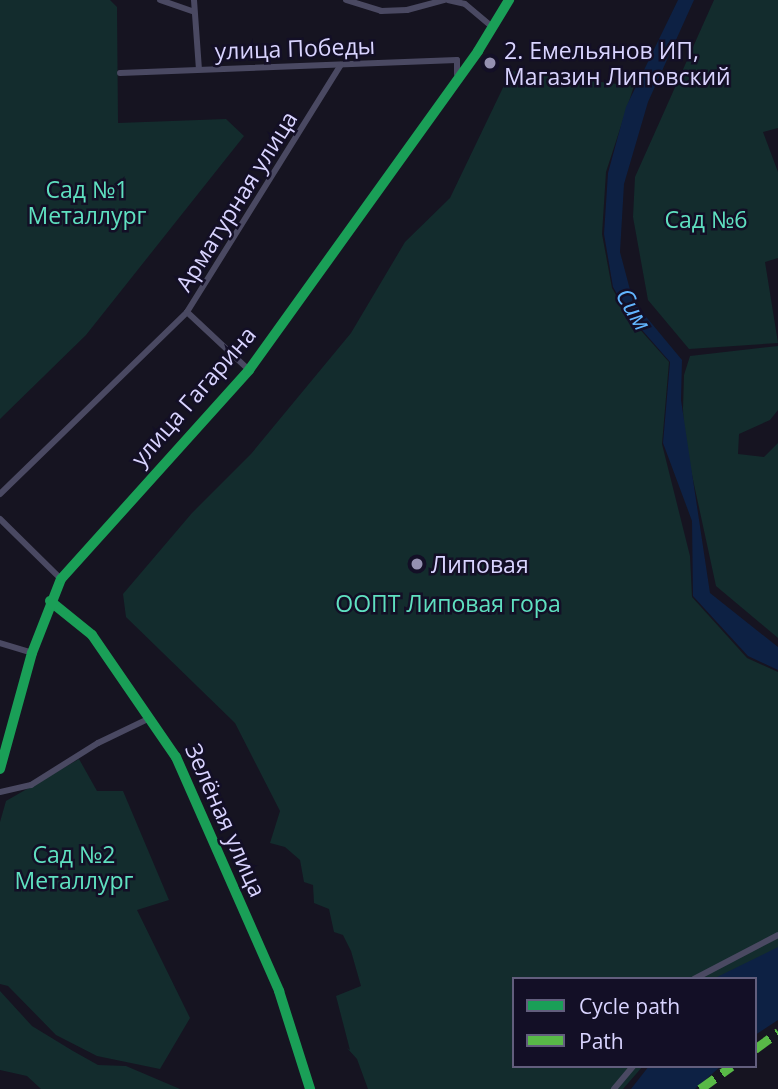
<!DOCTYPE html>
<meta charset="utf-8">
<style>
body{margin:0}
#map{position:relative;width:778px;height:1089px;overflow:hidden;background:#161421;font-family:"Open Sans",sans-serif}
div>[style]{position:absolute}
.green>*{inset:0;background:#132c2d}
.water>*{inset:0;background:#0d2144}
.minor>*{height:6px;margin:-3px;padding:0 3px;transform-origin:3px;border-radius:3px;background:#4a4962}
.quiet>*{height:9px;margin-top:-4.5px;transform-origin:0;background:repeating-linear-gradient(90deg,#58b947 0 18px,transparent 0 27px)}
.cycleway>*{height:10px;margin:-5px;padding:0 5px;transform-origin:5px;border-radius:5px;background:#1a9f57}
.dots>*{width:19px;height:19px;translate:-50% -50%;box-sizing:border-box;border:4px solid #130f26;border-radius:50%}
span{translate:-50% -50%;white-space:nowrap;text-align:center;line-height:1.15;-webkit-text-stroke:5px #130f26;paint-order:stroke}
.street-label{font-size:23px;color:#d9d4ff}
.poi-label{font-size:23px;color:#d9d4ff}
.left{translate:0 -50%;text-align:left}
.park-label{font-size:23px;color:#5fe0c0}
.water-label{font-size:24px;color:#62b6ff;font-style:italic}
.legend{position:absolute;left:512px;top:977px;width:245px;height:91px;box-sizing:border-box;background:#130f26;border:2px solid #625e7d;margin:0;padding:9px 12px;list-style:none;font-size:21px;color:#d9d4ff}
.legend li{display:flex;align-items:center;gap:14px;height:35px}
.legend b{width:35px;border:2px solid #625e7d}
</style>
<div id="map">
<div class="green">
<i style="clip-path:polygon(0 0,110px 0,117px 7px,118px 123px,226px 119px,244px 136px,86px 335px,0 419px)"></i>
<i style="clip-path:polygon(714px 0,778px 0,778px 128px,763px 132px,778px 172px,778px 258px,765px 262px,778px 343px,689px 349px,648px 300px,633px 217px,635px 177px)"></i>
<i style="clip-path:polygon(511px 71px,634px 86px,606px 172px,602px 234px,612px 288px,628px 316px,669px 362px,662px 444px,690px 556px,692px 597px,747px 658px,778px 672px,778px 951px,717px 979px,514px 979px,514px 1066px,643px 1066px,623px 1089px,368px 1089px,357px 1059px,347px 1048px,350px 1050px,336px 996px,361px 986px,351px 951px,343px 935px,334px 932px,329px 909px,314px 903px,313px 885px,304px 882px,300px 860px,285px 847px,270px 843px,280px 811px,235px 723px,126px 617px,123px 594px,192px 513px,251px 454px,351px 333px,405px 242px,450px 198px)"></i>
<i style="clip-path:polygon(778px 346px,778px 410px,770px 420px,739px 434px,738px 454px,764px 457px,778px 443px,778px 638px,716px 586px,684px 438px,683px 408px,684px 375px,690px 356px)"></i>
<i style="clip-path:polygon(79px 759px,97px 791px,123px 791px,169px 900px,137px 910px,190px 1018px,160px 1069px,97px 1056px,56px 1035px,8px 986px,0 984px,0 822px,6px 801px)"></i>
<i style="clip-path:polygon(0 991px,32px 1026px,73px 1051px,98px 1065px,126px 1066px,180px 1089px,41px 1089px,27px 1076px,0 1070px)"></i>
</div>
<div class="water">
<i style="clip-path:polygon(678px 0,694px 0,648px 102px,624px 184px,620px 252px,633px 301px,682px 360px,681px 400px,710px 593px,778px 647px,778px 670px,748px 656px,693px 596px,692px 521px,663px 443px,670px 362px,629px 315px,613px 287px,604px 234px,608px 173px,626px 107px)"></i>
<i style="clip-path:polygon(778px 947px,778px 1020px,755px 1035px,755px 979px,713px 979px)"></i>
<i style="clip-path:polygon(649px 1066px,721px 1066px,695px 1089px,631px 1089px)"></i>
</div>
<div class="minor">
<i style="left:160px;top:0;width:36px;rotate:19deg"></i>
<i style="left:194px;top:0;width:69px;rotate:85.9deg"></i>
<i style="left:346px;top:0;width:37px;rotate:17deg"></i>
<i style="left:381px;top:11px;width:26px;rotate:-2deg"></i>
<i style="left:407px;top:10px;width:39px;rotate:-15deg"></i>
<i style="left:448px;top:0;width:17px;rotate:13deg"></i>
<i style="left:465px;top:4px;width:33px;rotate:40deg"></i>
<i style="left:120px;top:73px;width:337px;rotate:-2.2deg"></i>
<i style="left:457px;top:60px;width:14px;rotate:90deg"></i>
<i style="left:187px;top:312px;width:85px;rotate:43.1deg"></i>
<i style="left:0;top:494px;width:261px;rotate:-44.2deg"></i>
<i style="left:187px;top:312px;width:291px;rotate:-58.1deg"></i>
<i style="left:0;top:519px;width:86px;rotate:44.5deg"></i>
<i style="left:50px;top:601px;width:54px;rotate:39deg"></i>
<i style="left:92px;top:635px;width:148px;rotate:55.5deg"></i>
<i style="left:176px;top:757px;width:256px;rotate:66.2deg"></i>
<i style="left:279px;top:991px;width:103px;rotate:72.4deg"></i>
<i style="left:0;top:643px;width:34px;rotate:17deg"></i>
<i style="left:0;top:769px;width:120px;rotate:-74.6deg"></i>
<i style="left:32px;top:653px;width:79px;rotate:-68.6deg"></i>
<i style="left:61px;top:579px;width:281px;rotate:-48deg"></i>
<i style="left:249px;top:370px;width:393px;rotate:-54.3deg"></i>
<i style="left:478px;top:51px;width:60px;rotate:-58.7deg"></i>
<i style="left:0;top:792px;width:32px;rotate:-13deg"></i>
<i style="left:31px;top:785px;width:79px;rotate:-32.1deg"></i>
<i style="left:98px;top:743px;width:58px;rotate:-25.7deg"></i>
<i style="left:694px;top:979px;width:95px;rotate:-27.6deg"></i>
<i style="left:614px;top:1089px;width:30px;rotate:-50deg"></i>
</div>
<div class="quiet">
<i style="left:755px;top:1049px;width:29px;rotate:-36deg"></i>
<i style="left:700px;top:1089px;width:39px;rotate:-36deg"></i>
</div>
<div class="cycleway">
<i style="left:50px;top:601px;width:54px;rotate:39deg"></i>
<i style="left:92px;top:635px;width:148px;rotate:55.5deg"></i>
<i style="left:176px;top:757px;width:256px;rotate:66.2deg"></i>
<i style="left:279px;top:991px;width:103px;rotate:72.4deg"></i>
<i style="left:0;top:769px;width:120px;rotate:-74.6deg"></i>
<i style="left:32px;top:653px;width:79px;rotate:-68.6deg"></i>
<i style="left:61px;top:579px;width:281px;rotate:-48deg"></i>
<i style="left:249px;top:370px;width:393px;rotate:-54.3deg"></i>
<i style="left:478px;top:51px;width:60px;rotate:-58.7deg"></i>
</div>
<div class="dots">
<i style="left:490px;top:63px;background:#9591b1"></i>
<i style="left:417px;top:564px;background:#9591b1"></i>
</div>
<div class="street-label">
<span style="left:295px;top:48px;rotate:-2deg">улица Победы</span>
<span style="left:236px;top:201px;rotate:-58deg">Арматурная улица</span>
<span style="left:193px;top:396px;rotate:-49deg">улица Гагарина</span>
<span style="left:226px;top:820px;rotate:66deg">Зелёная улица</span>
</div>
<div class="poi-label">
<span class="left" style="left:504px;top:63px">2. Емельянов ИП,<br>Магазин Липовский</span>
<span class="left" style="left:431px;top:564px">Липовая</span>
</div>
<div class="park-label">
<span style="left:87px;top:202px">Сад №1<br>Металлург</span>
<span style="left:706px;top:219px">Сад №6</span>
<span style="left:448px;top:603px">ООПТ Липовая гора</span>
<span style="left:74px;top:867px">Сад №2<br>Металлург</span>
</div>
<div class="water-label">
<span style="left:634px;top:309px;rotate:59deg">Сим</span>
</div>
<ul class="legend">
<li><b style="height:9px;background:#1a9f57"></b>Cycle path</li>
<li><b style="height:9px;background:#58b947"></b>Path</li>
</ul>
</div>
